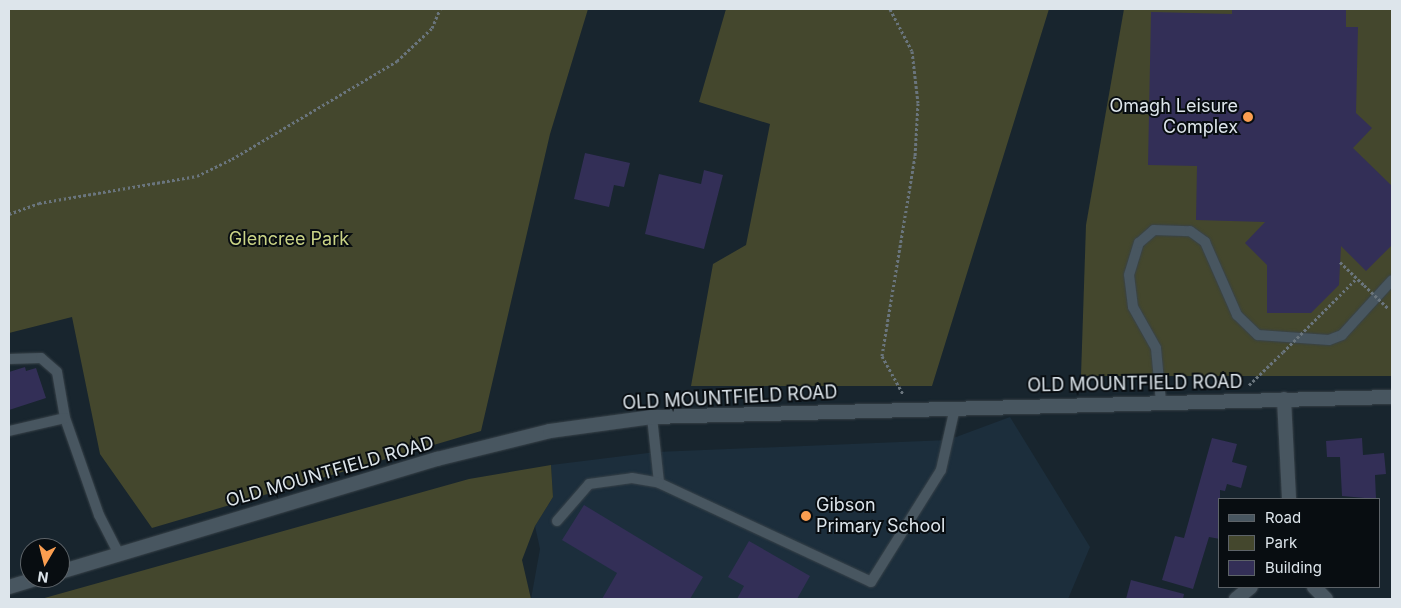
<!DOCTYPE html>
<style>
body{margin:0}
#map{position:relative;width:1401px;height:608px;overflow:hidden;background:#18252e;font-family:Inter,sans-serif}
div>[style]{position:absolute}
.built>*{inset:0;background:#1c2e3c}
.green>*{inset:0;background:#44472d}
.building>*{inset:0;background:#332f57}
.path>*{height:3px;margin-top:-1.5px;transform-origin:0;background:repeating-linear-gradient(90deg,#6a757d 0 2.5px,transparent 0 5px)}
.roads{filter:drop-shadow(0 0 1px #384249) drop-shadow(0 0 1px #384249)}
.service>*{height:10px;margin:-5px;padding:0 5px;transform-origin:5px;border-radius:5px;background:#485660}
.minor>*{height:14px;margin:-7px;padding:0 7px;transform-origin:7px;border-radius:7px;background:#485660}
.tertiary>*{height:14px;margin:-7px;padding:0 7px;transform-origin:7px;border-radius:7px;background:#485660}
.path-bridge>*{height:3px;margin-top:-1.5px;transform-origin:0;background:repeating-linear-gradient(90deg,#6a757d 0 2.5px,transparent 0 5px)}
.dots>*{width:14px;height:14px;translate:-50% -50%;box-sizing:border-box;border:2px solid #080d11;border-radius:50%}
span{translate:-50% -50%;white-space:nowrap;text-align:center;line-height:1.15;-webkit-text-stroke:4px #080d11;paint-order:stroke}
.poi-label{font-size:18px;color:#dde5eb}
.right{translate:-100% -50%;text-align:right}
.left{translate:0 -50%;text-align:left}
.park-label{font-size:18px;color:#cad386}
.street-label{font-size:18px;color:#dde5eb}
.frame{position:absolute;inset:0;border:10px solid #dde5eb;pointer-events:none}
.legend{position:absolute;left:1218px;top:498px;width:162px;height:90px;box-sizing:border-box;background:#080d11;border:1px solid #5d6368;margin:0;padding:6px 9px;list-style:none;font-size:15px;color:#dde5eb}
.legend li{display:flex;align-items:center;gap:10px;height:25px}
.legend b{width:25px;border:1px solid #5d6368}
.north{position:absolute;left:20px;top:538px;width:50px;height:50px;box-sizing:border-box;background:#080d11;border:1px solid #5d6368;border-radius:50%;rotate:188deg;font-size:14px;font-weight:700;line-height:20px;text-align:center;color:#dde5eb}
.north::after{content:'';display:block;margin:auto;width:18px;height:22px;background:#fb9e50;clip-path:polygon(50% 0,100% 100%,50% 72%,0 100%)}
</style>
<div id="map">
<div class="built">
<i style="clip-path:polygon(1010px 417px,1090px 547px,1068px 599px,531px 599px,540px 549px,535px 526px,553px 497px,551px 465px,656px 452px,948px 440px)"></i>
</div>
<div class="green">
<i style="clip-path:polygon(9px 9px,588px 9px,550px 134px,481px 431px,152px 528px,100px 454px,72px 317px,9px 333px)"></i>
<i style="clip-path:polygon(726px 9px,1049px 9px,932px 386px,691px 386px,713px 264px,746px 245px,770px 124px,699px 102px)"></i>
<i style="clip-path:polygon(1124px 9px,1392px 9px,1392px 376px,1081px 376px,1086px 225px)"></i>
<i style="clip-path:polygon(551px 465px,553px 497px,535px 526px,522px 560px,531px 599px,41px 599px,469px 479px)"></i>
</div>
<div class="building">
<i style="clip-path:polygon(1232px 9px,1346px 9px,1346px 27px,1358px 27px,1356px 113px,1372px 128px,1353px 148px,1392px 186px,1392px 245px,1366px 271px,1341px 246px,1339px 285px,1311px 313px,1267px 313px,1267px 265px,1245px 243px,1265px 222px,1196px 220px,1197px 166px,1148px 165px,1151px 12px,1232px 14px)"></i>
<i style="clip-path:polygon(585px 153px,630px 163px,624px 187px,614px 185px,609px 207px,574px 199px)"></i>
<i style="clip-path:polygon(704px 170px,723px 175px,704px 249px,645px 234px,659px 174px,701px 184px)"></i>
<i style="clip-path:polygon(25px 367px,26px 371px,36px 368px,46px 398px,9px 410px,9px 372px)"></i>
<i style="clip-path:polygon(1212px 438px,1237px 444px,1232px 462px,1247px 466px,1241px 488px,1227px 484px,1225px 491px,1220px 490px,1220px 539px,1209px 537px,1193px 589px,1162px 580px,1175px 536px,1184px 538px)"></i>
<i style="clip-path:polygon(1362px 438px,1363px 455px,1384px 453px,1386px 474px,1375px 475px,1376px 499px,1342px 496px,1340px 457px,1327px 457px,1326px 441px)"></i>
<i style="clip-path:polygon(584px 505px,703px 577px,690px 599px,602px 599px,617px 573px,562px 540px)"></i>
<i style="clip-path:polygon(749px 541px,810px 576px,797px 599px,737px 599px,744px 586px,728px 577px)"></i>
<i style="clip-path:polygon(1131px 580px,1184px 594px,1183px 599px,1126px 599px)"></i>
</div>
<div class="path">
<i style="left:890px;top:9px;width:47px;rotate:62.4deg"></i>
<i style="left:912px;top:51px;width:52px;rotate:83.4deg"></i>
<i style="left:918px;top:103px;width:53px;rotate:93.2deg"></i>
<i style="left:915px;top:156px;width:203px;rotate:99.4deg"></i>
<i style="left:882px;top:356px;width:43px;rotate:61.1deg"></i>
<i style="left:9px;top:214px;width:32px;rotate:-20deg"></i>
<i style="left:39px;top:203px;width:160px;rotate:-9.7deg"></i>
<i style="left:197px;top:176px;width:39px;rotate:-26deg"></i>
<i style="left:232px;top:159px;width:192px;rotate:-30.7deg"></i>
<i style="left:397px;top:61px;width:48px;rotate:-43.3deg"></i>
<i style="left:432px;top:28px;width:21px;rotate:-67deg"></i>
<i style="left:1340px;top:262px;width:33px;rotate:44deg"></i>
<i style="left:1311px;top:324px;width:65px;rotate:-45deg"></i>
<i style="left:1249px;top:385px;width:47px;rotate:-44.1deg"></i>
</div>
<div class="roads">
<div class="service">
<i style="left:9px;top:359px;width:32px;rotate:-2deg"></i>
<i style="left:41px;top:358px;width:21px;rotate:41deg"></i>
<i style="left:57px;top:372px;width:47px;rotate:80.1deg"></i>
<i style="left:65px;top:418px;width:103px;rotate:70.7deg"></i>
<i style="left:99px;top:515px;width:44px;rotate:62.9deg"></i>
<i style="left:1161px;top:402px;width:54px;rotate:-95.3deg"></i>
<i style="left:1156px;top:348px;width:47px;rotate:-119.3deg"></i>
<i style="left:1133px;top:307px;width:32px;rotate:-97deg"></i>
<i style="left:1129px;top:275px;width:34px;rotate:-73deg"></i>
<i style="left:1139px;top:243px;width:20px;rotate:-41deg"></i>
<i style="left:1154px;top:230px;width:36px;rotate:2deg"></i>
<i style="left:1190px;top:231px;width:19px;rotate:36deg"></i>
<i style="left:1205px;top:242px;width:80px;rotate:66.3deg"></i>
<i style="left:1237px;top:315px;width:29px;rotate:44deg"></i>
<i style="left:1258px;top:335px;width:71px;rotate:4deg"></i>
<i style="left:1329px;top:340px;width:14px;rotate:-21deg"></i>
<i style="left:1342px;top:335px;width:74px;rotate:-47.7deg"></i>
<i style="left:652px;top:417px;width:66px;rotate:83.9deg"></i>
<i style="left:659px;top:483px;width:234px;rotate:25deg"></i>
<i style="left:871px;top:582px;width:132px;rotate:-58deg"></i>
<i style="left:941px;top:470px;width:64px;rotate:-77.3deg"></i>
<i style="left:9px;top:431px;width:57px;rotate:-13.1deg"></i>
<i style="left:557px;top:521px;width:49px;rotate:-49.1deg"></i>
<i style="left:589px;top:484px;width:43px;rotate:-7.9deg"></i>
<i style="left:632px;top:478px;width:27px;rotate:10deg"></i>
</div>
<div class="minor">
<i style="left:1284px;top:399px;width:100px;rotate:87.1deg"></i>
<i style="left:1314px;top:587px;width:17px;rotate:45deg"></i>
<i style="left:1236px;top:599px;width:19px;rotate:-39deg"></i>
</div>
<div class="tertiary">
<i style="left:60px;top:572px;width:394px;rotate:-16.7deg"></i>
<i style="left:437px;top:459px;width:116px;rotate:-13.9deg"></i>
<i style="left:550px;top:431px;width:103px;rotate:-7.8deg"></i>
<i style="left:652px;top:417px;width:740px;rotate:-1.55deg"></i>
<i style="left:9px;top:587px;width:31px;rotate:-17deg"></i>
</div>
</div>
<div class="path-bridge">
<i style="left:1364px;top:285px;width:33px;rotate:44deg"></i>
<i style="left:1283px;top:352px;width:40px;rotate:-45deg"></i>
</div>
<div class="dots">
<i style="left:1248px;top:117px;background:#fb9e50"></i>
<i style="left:806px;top:516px;background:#fb9e50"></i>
</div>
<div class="poi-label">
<span class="right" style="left:1238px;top:117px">Omagh Leisure<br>Complex</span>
<span class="left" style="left:816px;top:516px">Gibson<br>Primary School</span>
</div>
<div class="park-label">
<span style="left:289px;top:239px">Glencree Park</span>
</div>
<div class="street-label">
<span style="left:1135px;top:384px;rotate:-1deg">OLD MOUNTFIELD ROAD</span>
<span style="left:730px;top:398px;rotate:-3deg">OLD MOUNTFIELD ROAD</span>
<span style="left:330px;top:472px;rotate:-16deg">OLD MOUNTFIELD ROAD</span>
</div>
<div class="frame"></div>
<ul class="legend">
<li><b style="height:6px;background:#485660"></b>Road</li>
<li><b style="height:14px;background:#44472d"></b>Park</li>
<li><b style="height:14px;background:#332f57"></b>Building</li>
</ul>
<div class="north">N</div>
</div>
